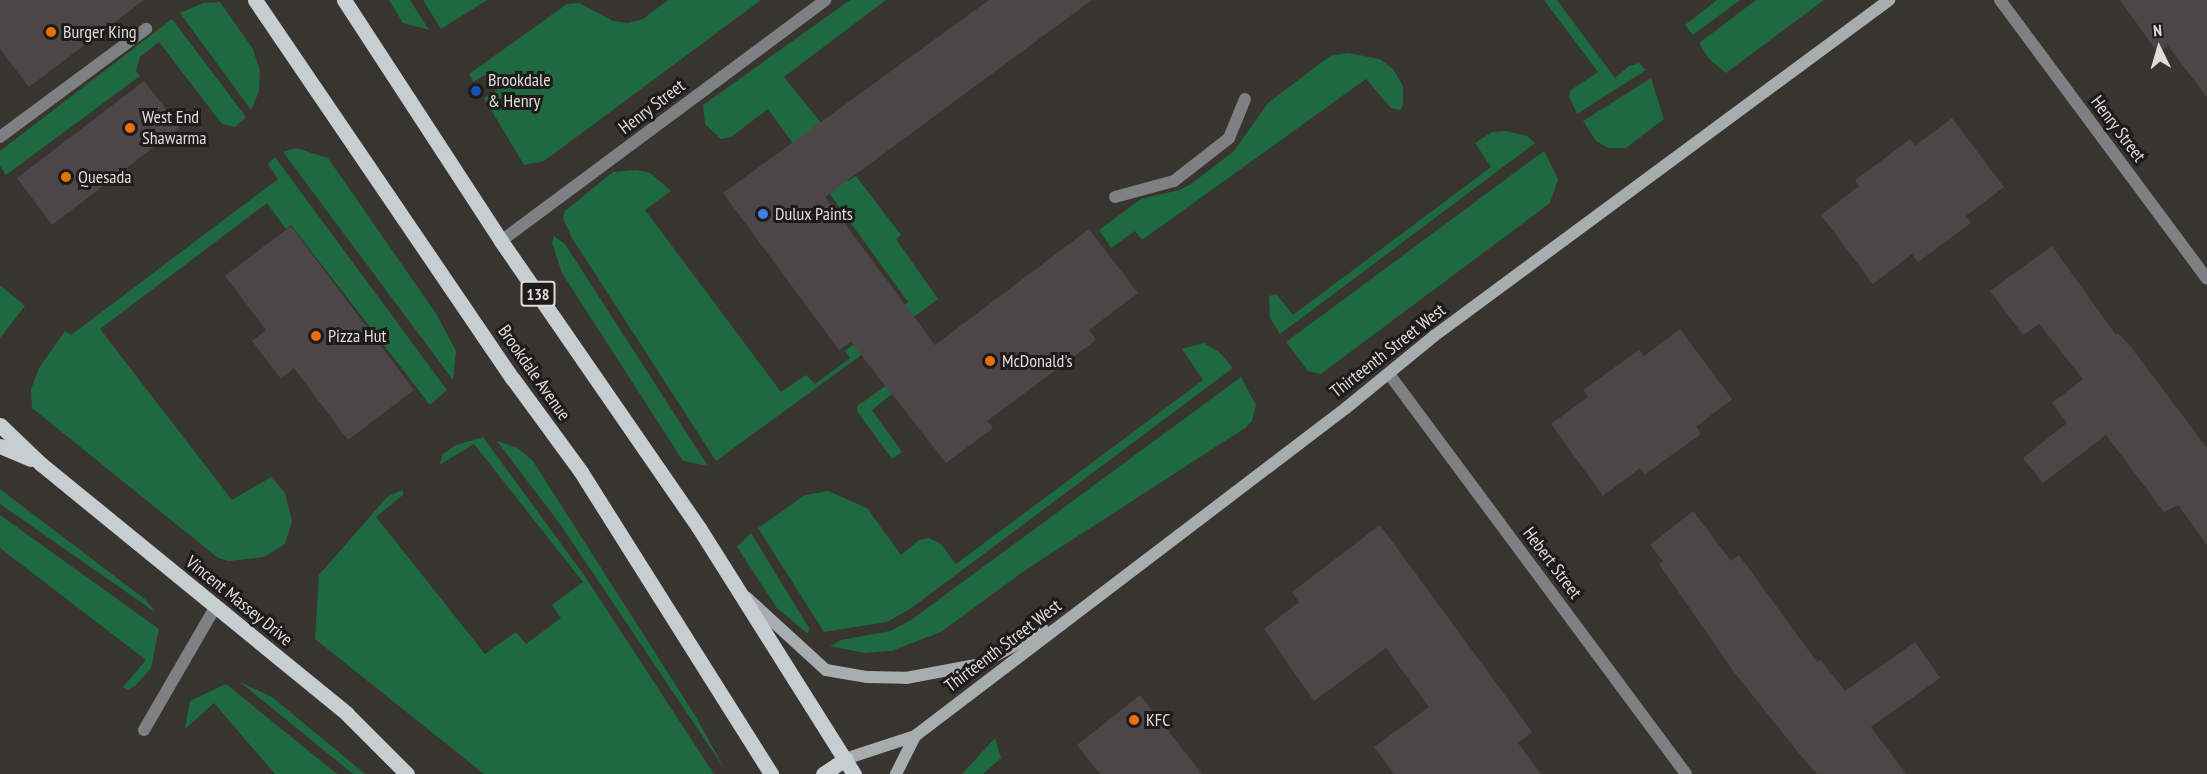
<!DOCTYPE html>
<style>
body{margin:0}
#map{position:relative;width:2207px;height:774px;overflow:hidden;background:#38342f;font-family:"PT Sans Narrow",sans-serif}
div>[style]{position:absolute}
.green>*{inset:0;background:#1e693f}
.building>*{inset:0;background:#4d4649}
.lane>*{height:12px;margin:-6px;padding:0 6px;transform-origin:6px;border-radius:6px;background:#7e8183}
.street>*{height:12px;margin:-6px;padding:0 6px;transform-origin:6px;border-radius:6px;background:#7e8183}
.secondary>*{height:12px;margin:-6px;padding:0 6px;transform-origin:6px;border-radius:6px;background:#a7adaf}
.primary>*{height:15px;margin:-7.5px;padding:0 7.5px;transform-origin:7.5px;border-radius:7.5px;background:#c7ced1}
.dots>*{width:16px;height:16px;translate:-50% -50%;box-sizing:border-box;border:3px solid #1e1c1a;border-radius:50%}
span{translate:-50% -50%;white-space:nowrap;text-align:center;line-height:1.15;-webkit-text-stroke:6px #1e1c1a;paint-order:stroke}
.shield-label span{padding:2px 4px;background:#1e1c1a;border:2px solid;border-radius:4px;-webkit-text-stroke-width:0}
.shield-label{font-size:16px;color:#dfddda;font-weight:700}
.poi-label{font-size:18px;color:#dfddda}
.left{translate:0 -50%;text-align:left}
.street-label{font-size:18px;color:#dfddda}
.north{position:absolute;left:2129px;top:18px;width:60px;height:60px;-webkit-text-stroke:4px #1e1c1a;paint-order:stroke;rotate:355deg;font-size:16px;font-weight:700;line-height:24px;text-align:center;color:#dfddda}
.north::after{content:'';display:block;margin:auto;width:21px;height:27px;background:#dfddda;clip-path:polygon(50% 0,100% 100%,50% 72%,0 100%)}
</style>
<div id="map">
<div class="green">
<i style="clip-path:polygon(389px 0,410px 0,429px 30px,403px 23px)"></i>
<i style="clip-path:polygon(423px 0,487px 0,441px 29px)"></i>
<i style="clip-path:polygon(668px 0,761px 0,544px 161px,524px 165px,484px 98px,497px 90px,487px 74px,473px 82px,469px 74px,567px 4px,579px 3px,613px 21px,628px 23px,643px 19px)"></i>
<i style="clip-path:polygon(850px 0,886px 0,784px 77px,822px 124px,811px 133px,848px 181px,856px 176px,901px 235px,896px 239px,938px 299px,716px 461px,572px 238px,563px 218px,565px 211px,613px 172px,637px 170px,650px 173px,671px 191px,645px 210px,781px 392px,806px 375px,815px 384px,850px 358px,845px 351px,908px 302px,768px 109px,731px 137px,721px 139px,705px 124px,703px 105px)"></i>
<i style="clip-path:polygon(1544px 0,1557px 0,1615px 78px,1629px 66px,1639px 63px,1646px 70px,1577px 114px,1569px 96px,1571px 90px,1598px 72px)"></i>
<i style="clip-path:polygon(1717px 0,1740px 0,1693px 35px,1685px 25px)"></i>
<i style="clip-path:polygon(1756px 0,1824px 0,1726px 73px,1709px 59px,1699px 43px)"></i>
<i style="clip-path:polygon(220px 2px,253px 49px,260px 71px,259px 91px,251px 110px,180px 13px,203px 3px)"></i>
<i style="clip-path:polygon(172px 19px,246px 117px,235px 127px,222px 124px,159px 42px,140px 57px,136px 71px,140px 76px,6px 175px,0 166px,0 151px)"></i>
<i style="clip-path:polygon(1348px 53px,1380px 59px,1393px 69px,1403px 86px,1403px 105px,1400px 110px,1391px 108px,1366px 79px,1142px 240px,1135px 231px,1111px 248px,1099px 230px,1141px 199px,1179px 190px,1191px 184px,1234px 151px,1268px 103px,1330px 56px)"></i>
<i style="clip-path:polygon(1651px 78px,1664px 119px,1626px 148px,1608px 148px,1596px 141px,1583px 121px)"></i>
<i style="clip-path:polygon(1506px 131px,1527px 136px,1535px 143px,1280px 334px,1270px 318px,1269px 296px,1276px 294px,1293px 315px,1491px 167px,1475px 143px,1492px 132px)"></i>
<i style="clip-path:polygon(296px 148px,328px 158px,437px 315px,456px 351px,453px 380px,283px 152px)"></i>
<i style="clip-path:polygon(1544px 151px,1558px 179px,1550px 203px,1321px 374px,1308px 371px,1286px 342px)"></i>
<i style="clip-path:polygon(275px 157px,447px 390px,430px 405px,291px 225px,286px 229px,267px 203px,100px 329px,232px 500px,271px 477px,285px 493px,292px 521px,285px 544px,264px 557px,229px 561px,218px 558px,32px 408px,31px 389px,39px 368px,65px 331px,71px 335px,278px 179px,268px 164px)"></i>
<i style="clip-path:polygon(554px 236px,565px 244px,708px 466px,683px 461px,562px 273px,552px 243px)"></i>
<i style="clip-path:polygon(0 285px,25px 306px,0 338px)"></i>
<i style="clip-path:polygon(1204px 343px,1219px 352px,1233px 368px,910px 609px,887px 622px,824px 632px,758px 528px,805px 495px,828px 491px,867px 508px,901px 555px,919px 540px,929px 538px,941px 544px,956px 564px,1203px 380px,1182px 349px)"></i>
<i style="clip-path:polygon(1241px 377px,1256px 405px,1252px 421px,1245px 428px,1027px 569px,941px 632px,891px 651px,864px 653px,830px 646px,841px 640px,890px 631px,911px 620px)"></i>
<i style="clip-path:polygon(887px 385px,893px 393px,872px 410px,902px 452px,892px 459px,857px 411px,857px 406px)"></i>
<i style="clip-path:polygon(483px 437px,584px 575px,714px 774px,484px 774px,315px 639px,319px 575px,387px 497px,402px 490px,404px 494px,376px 517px,485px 654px,516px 632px,526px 644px,561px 618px,552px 605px,583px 582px,474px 444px,439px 465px,443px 454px,456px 445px)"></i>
<i style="clip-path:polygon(497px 441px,518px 448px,533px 461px,696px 717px,724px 768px,560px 524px)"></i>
<i style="clip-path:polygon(0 489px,146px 600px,155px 612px,0 504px)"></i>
<i style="clip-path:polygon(0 515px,159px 629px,151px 668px,135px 686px,127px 690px,123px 687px,146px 660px,0 548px)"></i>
<i style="clip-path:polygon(751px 533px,809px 628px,808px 634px,777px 608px,737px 547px)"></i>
<i style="clip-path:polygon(240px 682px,272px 697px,365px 774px,353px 774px)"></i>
<i style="clip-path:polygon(226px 684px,337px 774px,275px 774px,214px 703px,185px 729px,190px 701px)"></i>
<i style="clip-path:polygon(995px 738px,1001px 758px,983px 774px,962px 774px)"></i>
</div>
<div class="building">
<i style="clip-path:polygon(0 0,144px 0,29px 87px,0 49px)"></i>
<i style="clip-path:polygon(989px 0,1092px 0,825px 197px,935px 345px,1089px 229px,1138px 293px,1089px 330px,1096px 340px,987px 421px,993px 428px,946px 463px,851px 342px,839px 350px,723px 193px)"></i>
<i style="clip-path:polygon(2120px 0,2207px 0,2207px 97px,2168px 46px,2158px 53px)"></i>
<i style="clip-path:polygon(144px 81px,180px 127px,52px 225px,17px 178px)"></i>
<i style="clip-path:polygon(1952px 118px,2004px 187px,1966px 216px,1971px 223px,1918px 262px,1912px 254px,1873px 284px,1821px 215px,1859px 186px,1855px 180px,1885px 158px,1910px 139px,1915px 146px)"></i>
<i style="clip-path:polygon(291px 226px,414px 390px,348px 440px,294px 368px,281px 379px,252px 341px,266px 330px,225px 276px)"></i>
<i style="clip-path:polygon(2052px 246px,2116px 335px,2118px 333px,2131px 347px,2207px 448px,2207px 545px,2178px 505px,2164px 512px,2106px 435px,2043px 483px,2023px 458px,2067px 423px,2052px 403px,2083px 379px,2039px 324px,2023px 335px,1990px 291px)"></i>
<i style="clip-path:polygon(1680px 329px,1732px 399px,1696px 427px,1701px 434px,1645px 474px,1640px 468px,1603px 496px,1551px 424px,1588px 397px,1583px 390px,1639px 350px,1644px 356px)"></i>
<i style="clip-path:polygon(1693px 511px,1731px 561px,1739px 555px,1817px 662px,1821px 660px,1845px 691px,1915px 642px,1940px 678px,1871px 727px,1906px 774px,1817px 774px,1798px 752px,1734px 672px,1659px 564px,1663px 561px,1650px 545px)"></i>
<i style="clip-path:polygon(1380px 525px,1532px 732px,1518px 743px,1541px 774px,1394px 774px,1374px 747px,1429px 707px,1386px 648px,1314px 701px,1264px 629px,1299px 602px,1292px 592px)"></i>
<i style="clip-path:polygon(1140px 695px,1202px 774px,1100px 774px,1077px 745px)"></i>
</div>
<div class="lane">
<i style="left:0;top:137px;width:182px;rotate:-36.5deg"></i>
<i style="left:1115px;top:197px;width:61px;rotate:-15.2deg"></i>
<i style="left:1174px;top:181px;width:70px;rotate:-38deg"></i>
<i style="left:1229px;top:138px;width:42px;rotate:-67.7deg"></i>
<i style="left:144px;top:730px;width:143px;rotate:-59.9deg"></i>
</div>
<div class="street">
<i style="left:2000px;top:0;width:347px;rotate:53.4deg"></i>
<i style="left:501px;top:241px;width:404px;rotate:-36.6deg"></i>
<i style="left:1389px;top:374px;width:498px;rotate:53.4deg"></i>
</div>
<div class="secondary">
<i style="left:746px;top:597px;width:108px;rotate:42.4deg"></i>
<i style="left:826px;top:670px;width:42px;rotate:9.7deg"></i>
<i style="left:867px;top:677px;width:39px;rotate:1deg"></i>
<i style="left:906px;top:678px;width:75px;rotate:-10.7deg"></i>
<i style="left:980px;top:664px;width:72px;rotate:-28.4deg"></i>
<i style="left:845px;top:759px;width:74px;rotate:-18.2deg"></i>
<i style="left:915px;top:736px;width:542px;rotate:-37.27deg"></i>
<i style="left:1346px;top:408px;width:114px;rotate:-39.3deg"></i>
<i style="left:1434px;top:336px;width:566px;rotate:-36.44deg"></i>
<i style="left:896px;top:774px;width:42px;rotate:-63.4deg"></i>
</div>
<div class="primary">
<i style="left:255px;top:0;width:458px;rotate:55.8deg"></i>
<i style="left:513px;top:379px;width:115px;rotate:53.8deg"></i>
<i style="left:581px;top:472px;width:357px;rotate:57.8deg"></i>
<i style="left:344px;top:0;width:288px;rotate:56.9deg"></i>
<i style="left:501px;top:241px;width:349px;rotate:55.4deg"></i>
<i style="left:699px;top:528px;width:291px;rotate:57.8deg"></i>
<i style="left:0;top:425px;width:57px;rotate:43.6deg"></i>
<i style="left:41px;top:464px;width:395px;rotate:39.2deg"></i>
<i style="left:347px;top:714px;width:85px;rotate:45deg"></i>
<i style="left:0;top:446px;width:33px;rotate:23deg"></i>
<i style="left:823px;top:774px;width:27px;rotate:-34deg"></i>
</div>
<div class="dots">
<i style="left:51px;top:32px;background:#e8710a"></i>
<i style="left:476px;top:91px;background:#1a4fb4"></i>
<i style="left:130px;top:128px;background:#e8710a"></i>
<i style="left:66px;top:177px;background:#e8710a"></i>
<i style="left:763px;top:214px;background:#3f7fe0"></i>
<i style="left:316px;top:336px;background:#e8710a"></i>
<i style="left:990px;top:361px;background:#e8710a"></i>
<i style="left:1134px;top:720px;background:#e8710a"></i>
</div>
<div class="shield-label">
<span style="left:538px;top:294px">138</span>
</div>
<div class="poi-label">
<span class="left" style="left:63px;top:32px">Burger King</span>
<span class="left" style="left:488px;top:91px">Brookdale<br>&amp; Henry</span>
<span class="left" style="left:142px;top:128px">West End<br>Shawarma</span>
<span class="left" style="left:78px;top:177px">Quesada</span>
<span class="left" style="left:775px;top:214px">Dulux Paints</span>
<span class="left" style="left:328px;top:336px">Pizza Hut</span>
<span class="left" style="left:1002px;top:361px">McDonald's</span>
<span class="left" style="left:1146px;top:720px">KFC</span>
</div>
<div class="street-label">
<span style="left:652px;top:107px;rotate:-37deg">Henry Street</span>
<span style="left:2118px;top:129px;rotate:53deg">Henry Street</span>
<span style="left:1388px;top:351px;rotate:-38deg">Thirteenth Street West</span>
<span style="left:534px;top:373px;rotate:55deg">Brookdale Avenue</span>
<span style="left:1552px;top:563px;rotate:53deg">Hebert Street</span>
<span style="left:239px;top:601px;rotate:39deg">Vincent Massey Drive</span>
<span style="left:1003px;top:646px;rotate:-37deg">Thirteenth Street West</span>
</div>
<div class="north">N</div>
</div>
